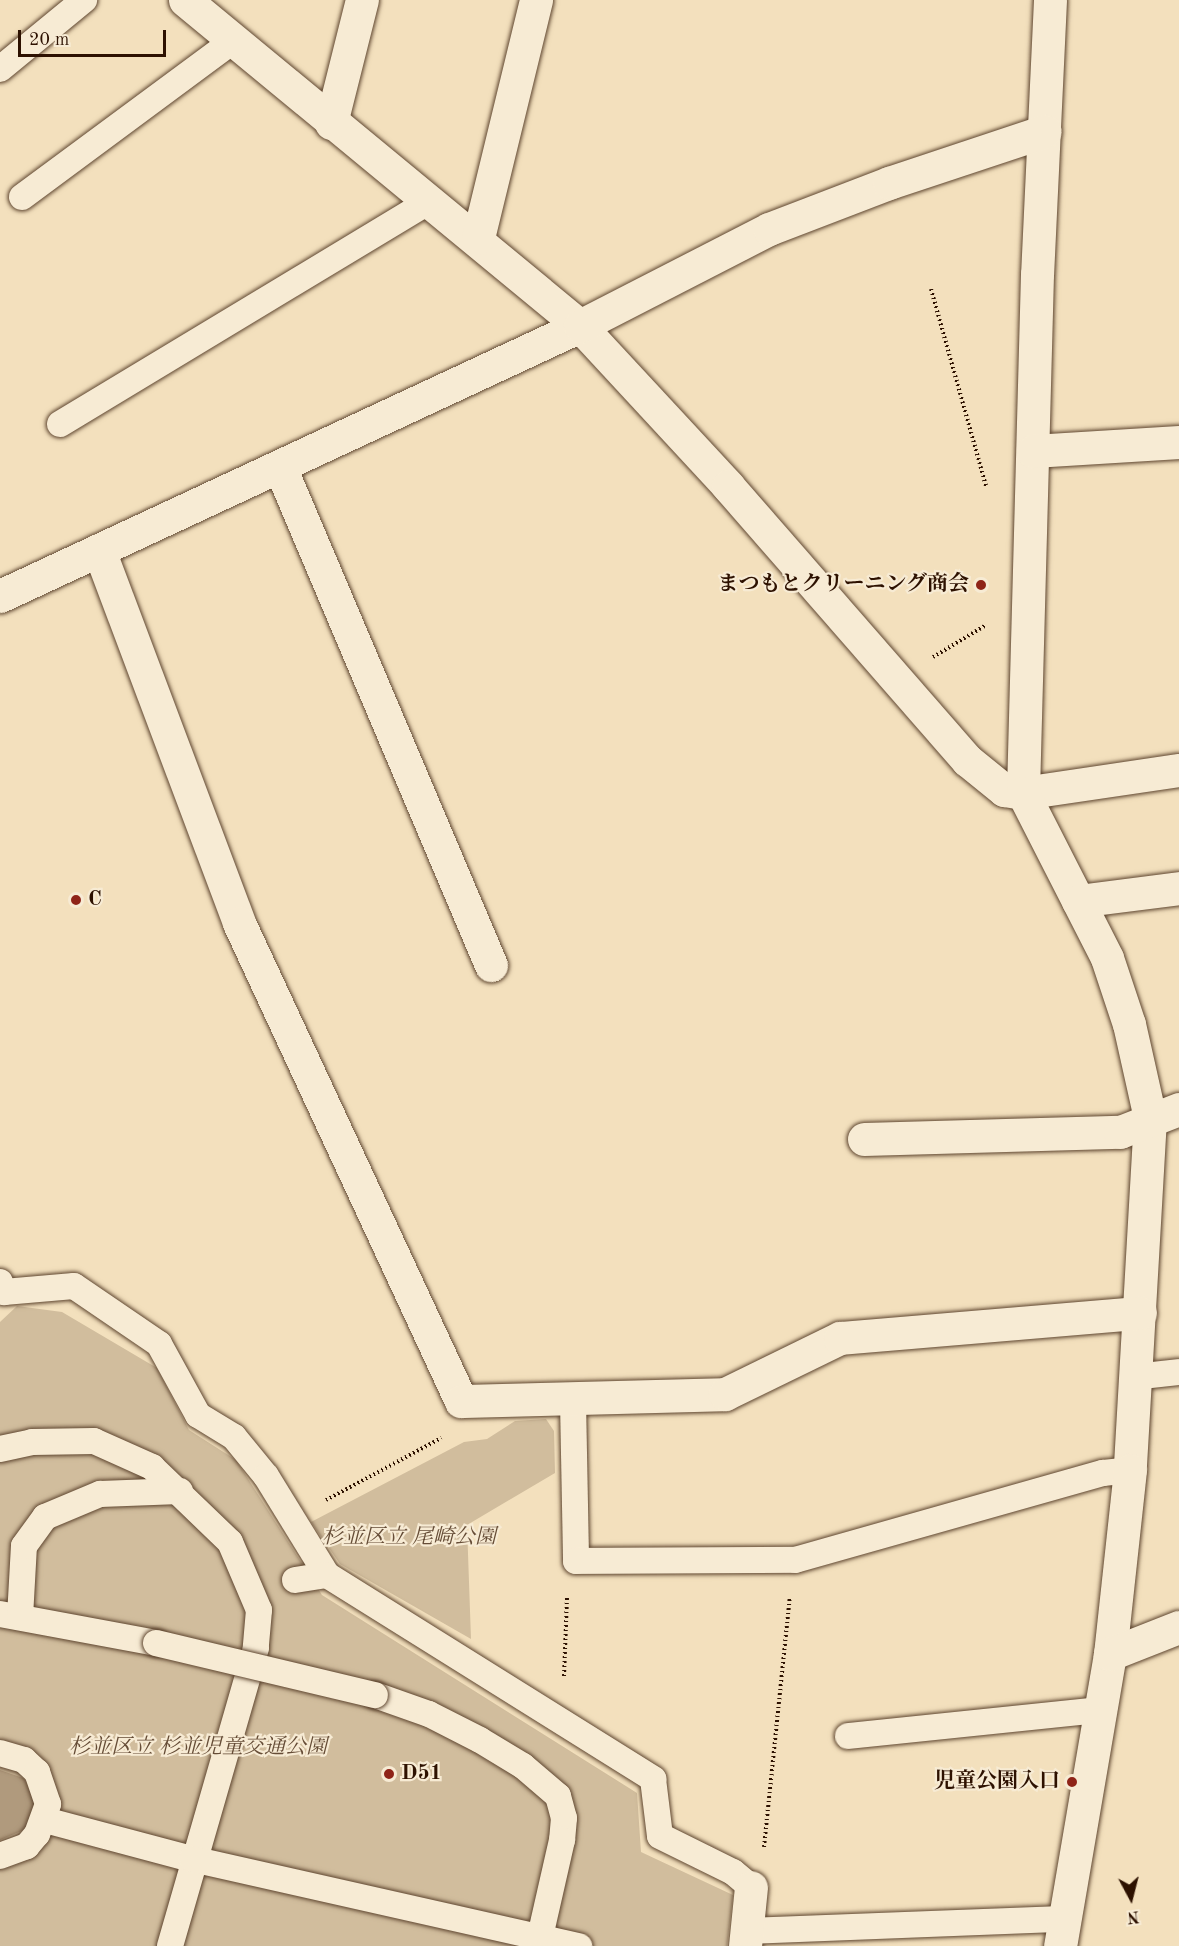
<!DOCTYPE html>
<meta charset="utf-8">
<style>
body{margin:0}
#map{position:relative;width:1179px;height:1946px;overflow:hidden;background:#f3e0bd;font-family:"Old Standard TT","Noto Serif JP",serif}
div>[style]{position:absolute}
.green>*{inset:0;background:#d1bd9d}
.water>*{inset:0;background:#b09a7d}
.path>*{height:4px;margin-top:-2px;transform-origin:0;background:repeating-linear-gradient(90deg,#2d1100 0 1.5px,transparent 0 4.5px)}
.roads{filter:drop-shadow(0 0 2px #5e452f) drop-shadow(0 0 2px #5e452f)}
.lane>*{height:26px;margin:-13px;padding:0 13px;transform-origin:13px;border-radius:13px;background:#f7ebd4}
.street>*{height:33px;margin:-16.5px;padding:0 16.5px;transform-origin:16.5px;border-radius:16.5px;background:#f7ebd4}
.bridges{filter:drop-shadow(0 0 2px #5e452f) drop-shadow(0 0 2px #5e452f)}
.lane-bridge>*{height:26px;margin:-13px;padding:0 13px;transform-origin:13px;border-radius:13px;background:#f7ebd4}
.dots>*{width:16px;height:16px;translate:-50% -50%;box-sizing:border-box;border:3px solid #f7ebd4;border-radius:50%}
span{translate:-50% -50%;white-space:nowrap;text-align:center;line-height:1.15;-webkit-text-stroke:4.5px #f7ebd4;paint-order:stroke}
.poi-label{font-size:21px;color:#2d1100;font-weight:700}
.right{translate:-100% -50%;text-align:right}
.left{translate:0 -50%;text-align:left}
.park-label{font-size:21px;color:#664d37;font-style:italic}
.north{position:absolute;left:1101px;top:1868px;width:60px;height:60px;-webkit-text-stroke:4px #f7ebd4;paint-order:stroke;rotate:173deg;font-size:16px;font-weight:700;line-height:24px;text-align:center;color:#2d1100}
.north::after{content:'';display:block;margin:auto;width:21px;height:27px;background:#2d1100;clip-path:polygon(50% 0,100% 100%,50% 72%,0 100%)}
.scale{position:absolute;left:18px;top:30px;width:148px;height:27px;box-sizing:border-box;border:3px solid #2d1100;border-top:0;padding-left:8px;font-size:18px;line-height:21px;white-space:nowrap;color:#2d1100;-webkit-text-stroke:4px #f7ebd4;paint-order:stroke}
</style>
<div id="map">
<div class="green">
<i style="clip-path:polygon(17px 1306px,62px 1312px,157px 1368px,189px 1430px,236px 1460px,322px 1595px,637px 1793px,641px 1852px,733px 1895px,727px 1946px,0 1946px,0 1322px)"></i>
<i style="clip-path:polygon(546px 1419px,554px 1431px,555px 1473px,467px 1525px,471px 1639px,340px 1564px,311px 1522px,464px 1442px,487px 1439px,515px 1421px)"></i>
</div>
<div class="water">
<i style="clip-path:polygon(0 1770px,23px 1778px,30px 1787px,35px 1808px,26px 1829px,0 1840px)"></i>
</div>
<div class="path">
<i style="left:931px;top:289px;width:205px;rotate:74.4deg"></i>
<i style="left:933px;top:657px;width:62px;rotate:-31.1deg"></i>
<i style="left:326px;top:1500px;width:131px;rotate:-28.3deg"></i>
<i style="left:564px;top:1676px;width:79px;rotate:-87.8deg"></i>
<i style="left:764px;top:1847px;width:251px;rotate:-84.1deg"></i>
</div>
<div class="roads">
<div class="lane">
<i style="left:0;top:69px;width:109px;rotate:-39.4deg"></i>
<i style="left:22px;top:197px;width:262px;rotate:-36.5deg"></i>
<i style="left:60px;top:424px;width:430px;rotate:-31.1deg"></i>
<i style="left:0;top:1282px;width:11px;rotate:68deg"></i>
<i style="left:4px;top:1292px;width:70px;rotate:-4.9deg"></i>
<i style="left:74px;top:1286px;width:103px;rotate:34.3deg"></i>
<i style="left:159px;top:1344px;width:81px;rotate:61.2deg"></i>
<i style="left:198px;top:1415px;width:42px;rotate:31.4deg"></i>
<i style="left:234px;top:1437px;width:50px;rotate:50.6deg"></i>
<i style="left:266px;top:1476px;width:116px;rotate:58.4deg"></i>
<i style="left:327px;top:1575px;width:385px;rotate:32deg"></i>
<i style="left:653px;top:1779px;width:57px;rotate:83deg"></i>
<i style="left:660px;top:1836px;width:81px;rotate:26.3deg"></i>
<i style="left:733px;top:1872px;width:23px;rotate:40deg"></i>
<i style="left:1134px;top:1377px;width:45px;rotate:-6.3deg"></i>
<i style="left:573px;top:1401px;width:160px;rotate:88.9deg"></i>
<i style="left:576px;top:1561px;width:219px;rotate:-0.3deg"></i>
<i style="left:795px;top:1560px;width:320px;rotate:-15.8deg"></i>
<i style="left:1103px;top:1473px;width:27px;rotate:-6deg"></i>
<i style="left:0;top:1449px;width:33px;rotate:-12deg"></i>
<i style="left:32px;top:1442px;width:62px;rotate:-0.9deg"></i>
<i style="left:94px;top:1441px;width:64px;rotate:24.1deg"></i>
<i style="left:152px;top:1467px;width:108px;rotate:43.9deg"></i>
<i style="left:230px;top:1542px;width:74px;rotate:66.9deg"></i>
<i style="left:259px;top:1610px;width:38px;rotate:95deg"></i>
<i style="left:256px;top:1648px;width:310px;rotate:106.1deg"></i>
<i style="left:295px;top:1580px;width:32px;rotate:-9deg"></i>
<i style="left:0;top:1614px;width:159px;rotate:10.5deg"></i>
<i style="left:20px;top:1617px;width:71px;rotate:-86.8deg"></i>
<i style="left:24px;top:1546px;width:36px;rotate:-54deg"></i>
<i style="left:45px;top:1517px;width:60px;rotate:-22.7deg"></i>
<i style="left:100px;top:1494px;width:80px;rotate:-2.1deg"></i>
<i style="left:375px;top:1695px;width:57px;rotate:19.4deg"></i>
<i style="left:429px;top:1714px;width:57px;rotate:27deg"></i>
<i style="left:480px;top:1740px;width:50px;rotate:31.2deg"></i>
<i style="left:523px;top:1766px;width:46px;rotate:40.6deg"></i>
<i style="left:558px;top:1796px;width:23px;rotate:75deg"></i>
<i style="left:564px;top:1818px;width:22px;rotate:95deg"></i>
<i style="left:562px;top:1840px;width:109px;rotate:102.8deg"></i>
<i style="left:848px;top:1736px;width:253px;rotate:-5.9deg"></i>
<i style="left:0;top:1753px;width:25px;rotate:16deg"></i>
<i style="left:24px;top:1760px;width:18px;rotate:43deg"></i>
<i style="left:37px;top:1772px;width:34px;rotate:71deg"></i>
<i style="left:48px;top:1804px;width:32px;rotate:110deg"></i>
<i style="left:37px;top:1834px;width:16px;rotate:130deg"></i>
<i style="left:27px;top:1846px;width:29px;rotate:160deg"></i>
<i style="left:45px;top:1820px;width:152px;rotate:14.9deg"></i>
<i style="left:192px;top:1859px;width:397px;rotate:12.7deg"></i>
<i style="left:747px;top:1931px;width:316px;rotate:-2.2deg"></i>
</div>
<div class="street">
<i style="left:185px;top:0;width:512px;rotate:39.53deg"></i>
<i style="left:580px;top:326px;width:218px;rotate:47.2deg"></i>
<i style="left:728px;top:486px;width:364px;rotate:48.9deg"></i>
<i style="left:967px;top:760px;width:48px;rotate:39deg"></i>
<i style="left:1004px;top:790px;width:19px;rotate:9deg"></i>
<i style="left:1023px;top:793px;width:158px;rotate:-8.4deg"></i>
<i style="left:1050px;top:0;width:274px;rotate:92.7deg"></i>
<i style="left:1037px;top:274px;width:519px;rotate:91.55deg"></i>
<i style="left:1023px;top:793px;width:185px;rotate:63deg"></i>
<i style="left:1107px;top:958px;width:70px;rotate:71.6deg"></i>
<i style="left:1129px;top:1024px;width:96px;rotate:77.4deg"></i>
<i style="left:1150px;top:1118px;width:353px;rotate:93.3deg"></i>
<i style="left:1130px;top:1470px;width:185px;rotate:96.2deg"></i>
<i style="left:1110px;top:1654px;width:296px;rotate:99.7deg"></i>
<i style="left:331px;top:123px;width:127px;rotate:-75.9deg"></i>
<i style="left:478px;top:238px;width:245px;rotate:-76.3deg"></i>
<i style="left:1033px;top:451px;width:146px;rotate:-3.5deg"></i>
<i style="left:280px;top:467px;width:541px;rotate:67.04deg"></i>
<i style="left:99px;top:550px;width:398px;rotate:69.4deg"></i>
<i style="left:239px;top:923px;width:527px;rotate:65.09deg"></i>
<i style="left:461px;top:1401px;width:264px;rotate:-1.5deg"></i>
<i style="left:725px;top:1394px;width:128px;rotate:-26deg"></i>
<i style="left:840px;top:1338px;width:301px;rotate:-4.8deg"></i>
<i style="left:0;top:596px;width:640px;rotate:-24.96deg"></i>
<i style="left:580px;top:326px;width:212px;rotate:-27.2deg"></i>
<i style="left:769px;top:229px;width:129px;rotate:-21deg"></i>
<i style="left:889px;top:183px;width:164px;rotate:-18.4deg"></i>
<i style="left:1078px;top:901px;width:102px;rotate:-7.3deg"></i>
<i style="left:864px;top:1139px;width:256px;rotate:-1.6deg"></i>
<i style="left:1120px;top:1132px;width:63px;rotate:-21.3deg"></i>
<i style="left:1110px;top:1654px;width:74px;rotate:-21.4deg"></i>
<i style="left:745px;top:1946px;width:59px;rotate:-84.2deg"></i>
</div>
</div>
<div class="bridges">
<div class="lane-bridge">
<i style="left:156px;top:1643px;width:225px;rotate:13.4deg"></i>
</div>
</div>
<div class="dots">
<i style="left:981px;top:585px;background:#8f2418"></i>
<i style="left:76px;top:900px;background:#8f2418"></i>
<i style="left:389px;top:1774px;background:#8f2418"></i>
<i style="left:1072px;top:1782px;background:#8f2418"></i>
</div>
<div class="poi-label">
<span class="right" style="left:969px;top:585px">まつもとクリーニング商会</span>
<span class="left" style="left:88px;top:900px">C</span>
<span class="left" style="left:401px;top:1774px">D51</span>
<span class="right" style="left:1060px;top:1782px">児童公園入口</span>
</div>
<div class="park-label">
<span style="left:409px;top:1538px">杉並区立 尾崎公園</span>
<span style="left:198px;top:1748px">杉並区立 杉並児童交通公園</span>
</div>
<div class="north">N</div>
<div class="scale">20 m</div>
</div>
